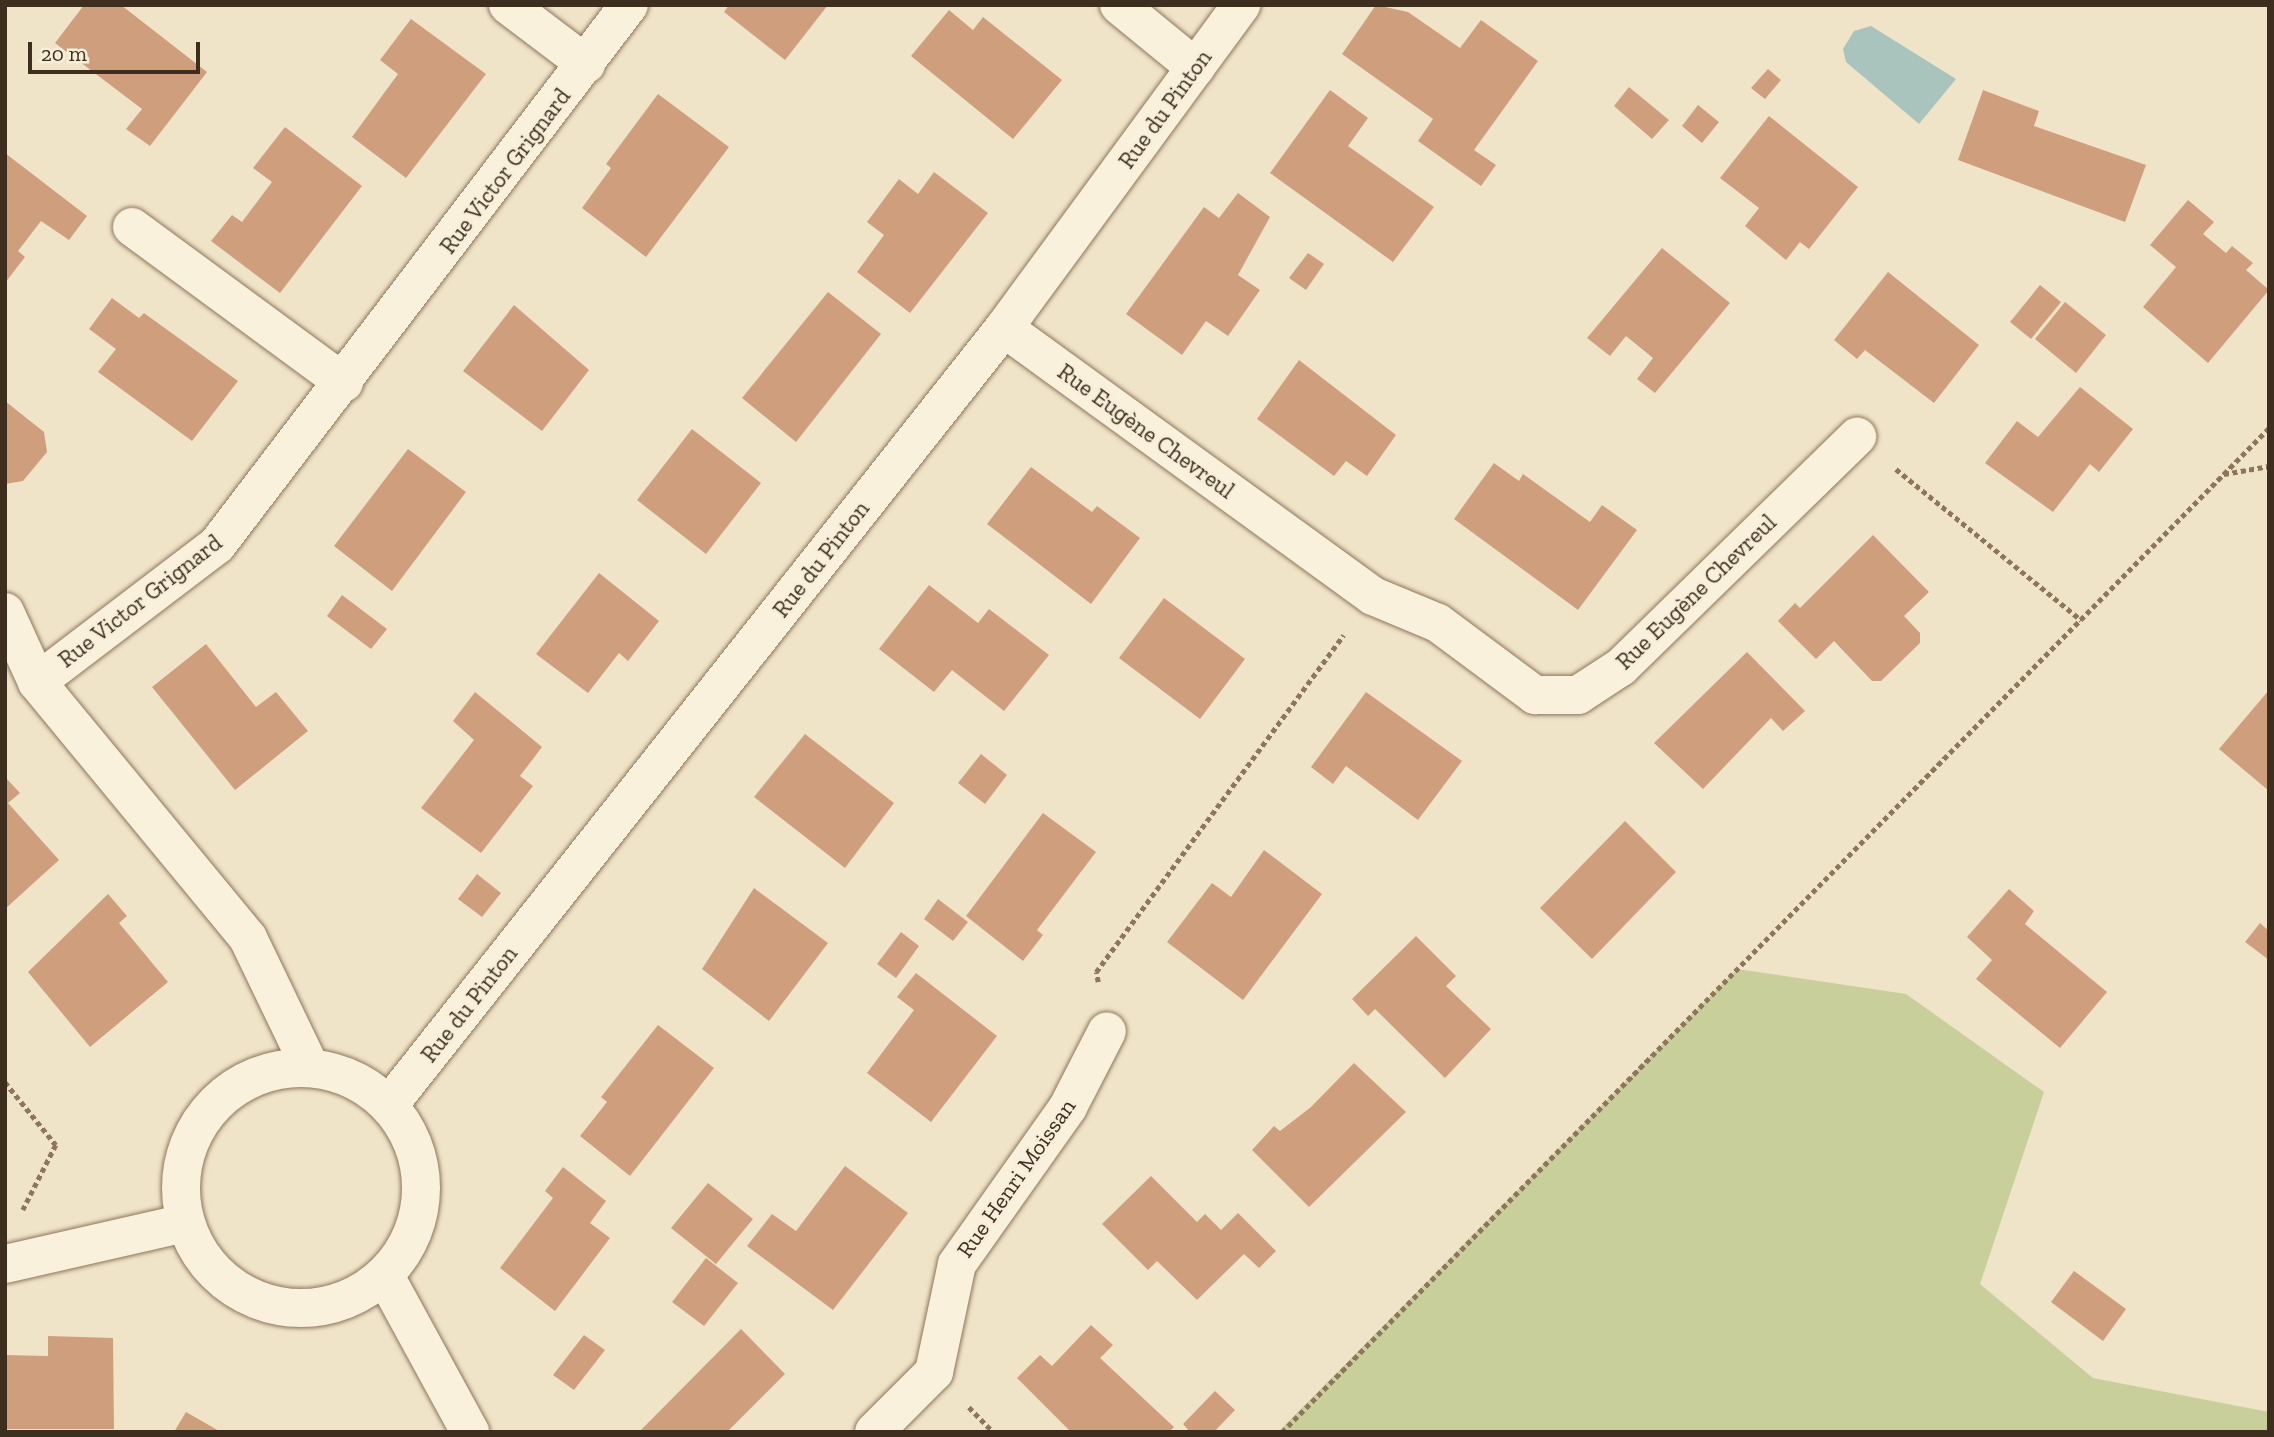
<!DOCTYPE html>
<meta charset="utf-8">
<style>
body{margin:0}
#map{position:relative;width:2274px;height:1437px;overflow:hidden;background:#f0e4c8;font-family:"Zilla Slab",serif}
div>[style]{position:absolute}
.green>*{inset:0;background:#c9cf9b}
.water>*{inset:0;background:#a9c4bc}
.building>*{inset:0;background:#cf9f7d}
.path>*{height:4.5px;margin-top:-2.25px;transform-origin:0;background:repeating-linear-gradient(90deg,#8d765c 0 5px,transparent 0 8.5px)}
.roads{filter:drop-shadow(0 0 2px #8d765c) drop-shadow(0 0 2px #8d765c)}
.minor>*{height:38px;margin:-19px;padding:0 19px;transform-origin:19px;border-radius:19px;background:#faf1dc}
.minor>.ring{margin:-19px;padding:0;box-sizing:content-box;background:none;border:38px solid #faf1dc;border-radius:50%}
span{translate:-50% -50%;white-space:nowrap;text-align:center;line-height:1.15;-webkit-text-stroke:5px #f7eed8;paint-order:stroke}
.street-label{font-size:23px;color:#3d2e20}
.frame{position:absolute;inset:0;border:7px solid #3d2e20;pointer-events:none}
.scale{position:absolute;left:28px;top:42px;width:172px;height:32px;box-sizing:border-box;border:4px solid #3d2e20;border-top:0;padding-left:9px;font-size:21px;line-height:24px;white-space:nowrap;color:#3d2e20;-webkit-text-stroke:5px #f7eed8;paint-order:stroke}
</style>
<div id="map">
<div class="green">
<i style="clip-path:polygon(1737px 969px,1906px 994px,2044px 1092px,1980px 1284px,2093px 1378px,2269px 1412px,2269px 1432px,1278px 1432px)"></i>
</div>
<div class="water">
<i style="clip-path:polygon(1871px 26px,1956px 79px,1919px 124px,1846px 62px,1843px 49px,1854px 31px)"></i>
</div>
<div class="building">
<i style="clip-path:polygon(84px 5px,121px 5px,207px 72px,150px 146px,126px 129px,142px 109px,55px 43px)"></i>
<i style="clip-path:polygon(729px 5px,828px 5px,785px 60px,724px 12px)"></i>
<i style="clip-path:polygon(1376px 5px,1408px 12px,1460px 48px,1481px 20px,1538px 61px,1474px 150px,1496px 165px,1481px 186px,1418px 141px,1433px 119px,1342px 54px)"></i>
<i style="clip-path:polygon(949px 10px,973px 30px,983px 17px,1062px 80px,1013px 139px,911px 56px)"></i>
<i style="clip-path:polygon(411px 19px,486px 74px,406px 178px,352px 137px,398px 74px,380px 60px)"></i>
<i style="clip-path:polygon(1768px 69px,1781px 80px,1765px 99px,1751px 88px)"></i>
<i style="clip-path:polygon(1629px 87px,1669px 120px,1652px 139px,1614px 106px)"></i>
<i style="clip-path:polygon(1330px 90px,1368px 118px,1348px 146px,1434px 207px,1393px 262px,1270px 173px)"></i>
<i style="clip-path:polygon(1983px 90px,2039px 111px,2034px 126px,2146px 165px,2125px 222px,1958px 160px)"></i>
<i style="clip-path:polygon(658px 94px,729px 147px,646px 257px,582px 208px,611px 168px,606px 164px)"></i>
<i style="clip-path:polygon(1698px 105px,1719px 122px,1702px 143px,1682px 126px)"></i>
<i style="clip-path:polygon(1769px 116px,1858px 187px,1809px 249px,1800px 242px,1786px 260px,1745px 226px,1759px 208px,1720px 178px)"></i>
<i style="clip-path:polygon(285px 127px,362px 186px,280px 293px,211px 241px,232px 215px,242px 222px,272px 182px,253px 168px)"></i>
<i style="clip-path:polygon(5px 153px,87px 216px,69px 240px,41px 221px,18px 251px,25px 257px,5px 283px)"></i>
<i style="clip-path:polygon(934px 172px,988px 213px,910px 313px,857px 272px,884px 235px,867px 222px,899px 179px,918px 194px)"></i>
<i style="clip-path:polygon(1238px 193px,1270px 217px,1238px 275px,1260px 290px,1228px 336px,1206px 321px,1182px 355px,1126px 314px,1204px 207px,1219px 218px)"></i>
<i style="clip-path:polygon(2188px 200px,2214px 222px,2203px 234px,2226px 253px,2232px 246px,2253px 263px,2246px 270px,2269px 290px,2208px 363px,2143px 307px,2176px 267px,2150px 245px)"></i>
<i style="clip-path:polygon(1662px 248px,1730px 303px,1655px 393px,1637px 379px,1653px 358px,1626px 336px,1610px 356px,1587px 338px)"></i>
<i style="clip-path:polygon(1308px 253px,1324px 264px,1306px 290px,1289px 278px)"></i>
<i style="clip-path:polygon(1888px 272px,1979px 345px,1934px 403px,1865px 350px,1857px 359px,1834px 340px)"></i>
<i style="clip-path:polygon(2040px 285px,2061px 302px,2031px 339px,2010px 322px)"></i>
<i style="clip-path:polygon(828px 292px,881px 334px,796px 442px,742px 398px)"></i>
<i style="clip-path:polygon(112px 298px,139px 318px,144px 313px,238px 381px,192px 441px,98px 372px,116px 349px,89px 329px)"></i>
<i style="clip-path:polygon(2065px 302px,2106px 335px,2076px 373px,2035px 339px)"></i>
<i style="clip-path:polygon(514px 305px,589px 370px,542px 431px,463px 371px)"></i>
<i style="clip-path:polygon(1299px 360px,1396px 435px,1367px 476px,1346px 461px,1334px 476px,1257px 419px)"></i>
<i style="clip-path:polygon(2080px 387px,2133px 429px,2099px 472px,2090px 464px,2053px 512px,1985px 463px,2017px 421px,2038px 437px)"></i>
<i style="clip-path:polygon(5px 401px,44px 432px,47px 452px,23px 481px,5px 484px)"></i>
<i style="clip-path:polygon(692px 429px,761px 483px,706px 554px,637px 500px)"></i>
<i style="clip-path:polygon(408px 449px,466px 492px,392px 591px,334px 546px)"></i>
<i style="clip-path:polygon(1494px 463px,1519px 481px,1523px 474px,1590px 522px,1602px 505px,1637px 530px,1578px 610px,1454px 519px)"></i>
<i style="clip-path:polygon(1031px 467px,1092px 512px,1097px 506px,1140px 538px,1091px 604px,987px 524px)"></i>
<i style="clip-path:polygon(1873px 535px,1929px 592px,1904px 616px,1920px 633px,1920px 643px,1881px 681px,1872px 681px,1834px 641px,1816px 659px,1778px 621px,1795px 603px,1800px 608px)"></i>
<i style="clip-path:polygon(599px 573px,659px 621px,628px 661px,619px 653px,588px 693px,536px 654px)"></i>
<i style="clip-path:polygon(929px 585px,978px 623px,989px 609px,1049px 655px,1004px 711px,952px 670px,934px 692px,879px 649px)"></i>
<i style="clip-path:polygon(342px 595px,387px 629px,371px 649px,327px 616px)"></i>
<i style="clip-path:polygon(1164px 598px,1245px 659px,1200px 719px,1119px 658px)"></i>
<i style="clip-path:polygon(206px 644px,256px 707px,276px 692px,308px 731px,235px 790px,152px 687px)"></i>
<i style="clip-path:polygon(1747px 652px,1805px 711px,1783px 731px,1771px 718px,1703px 789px,1654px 743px)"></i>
<i style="clip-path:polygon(2269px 690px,2269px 791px,2219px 749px)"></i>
<i style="clip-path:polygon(475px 692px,542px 747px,520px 776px,533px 786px,481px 853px,421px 808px,474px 740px,453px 721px)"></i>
<i style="clip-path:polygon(1366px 692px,1462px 761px,1418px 820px,1346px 766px,1333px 784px,1311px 767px)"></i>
<i style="clip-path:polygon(805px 734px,894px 803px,845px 868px,754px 797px)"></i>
<i style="clip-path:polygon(981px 754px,1007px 775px,985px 804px,958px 783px)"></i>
<i style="clip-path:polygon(5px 777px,20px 793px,8px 803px,59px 860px,5px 909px)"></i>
<i style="clip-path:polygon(1043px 813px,1096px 852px,1037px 930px,1043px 935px,1023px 961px,966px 916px)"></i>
<i style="clip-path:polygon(1625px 821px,1676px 872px,1592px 959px,1540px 908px)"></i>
<i style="clip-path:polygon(1264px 850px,1322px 894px,1243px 1000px,1167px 942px,1212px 883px,1231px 897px)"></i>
<i style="clip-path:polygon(477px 874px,501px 893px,482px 917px,458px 899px)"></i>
<i style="clip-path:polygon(754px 888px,828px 943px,769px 1021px,702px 969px)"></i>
<i style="clip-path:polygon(2009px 889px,2034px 911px,2025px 924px,2107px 992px,2060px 1048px,1976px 979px,1992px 960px,1967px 937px)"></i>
<i style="clip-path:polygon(108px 894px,127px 916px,119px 923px,168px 982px,90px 1047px,28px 972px)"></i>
<i style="clip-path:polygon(938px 899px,968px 922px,953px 941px,924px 919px)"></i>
<i style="clip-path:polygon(2260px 923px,2269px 931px,2269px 960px,2245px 942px)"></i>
<i style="clip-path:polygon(901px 932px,919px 946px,896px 978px,877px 964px)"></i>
<i style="clip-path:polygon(1416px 936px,1456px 976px,1446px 986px,1491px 1029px,1445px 1078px,1375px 1009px,1368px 1016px,1352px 999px)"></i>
<i style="clip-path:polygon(916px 973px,997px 1036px,931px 1122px,867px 1073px,914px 1010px,897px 997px)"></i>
<i style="clip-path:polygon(658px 1025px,714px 1068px,630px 1176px,580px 1136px,607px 1102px,601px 1097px)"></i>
<i style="clip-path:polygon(1354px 1063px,1406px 1112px,1309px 1207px,1252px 1150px,1274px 1126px,1280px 1131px,1311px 1107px)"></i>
<i style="clip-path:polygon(845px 1166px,908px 1213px,833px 1310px,747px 1246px,772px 1214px,796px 1231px)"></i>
<i style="clip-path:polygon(563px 1167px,606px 1201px,590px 1223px,610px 1238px,555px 1311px,500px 1268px,553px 1198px,545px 1191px)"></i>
<i style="clip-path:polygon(1151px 1176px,1197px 1222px,1205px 1214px,1221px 1230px,1238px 1213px,1276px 1251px,1259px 1268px,1244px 1254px,1197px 1300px,1157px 1261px,1148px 1270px,1102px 1224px)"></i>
<i style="clip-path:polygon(708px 1183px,753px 1219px,716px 1264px,671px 1228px)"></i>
<i style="clip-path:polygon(706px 1258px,738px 1283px,704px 1326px,672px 1302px)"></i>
<i style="clip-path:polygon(2074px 1271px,2126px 1309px,2103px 1341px,2051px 1302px)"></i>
<i style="clip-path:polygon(1091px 1325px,1113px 1345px,1100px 1358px,1174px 1427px,1169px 1432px,1071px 1432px,1017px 1378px,1040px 1355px,1052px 1366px)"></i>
<i style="clip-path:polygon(741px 1329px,785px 1374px,727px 1432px,639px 1432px)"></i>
<i style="clip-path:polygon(584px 1335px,605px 1350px,574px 1390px,553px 1375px)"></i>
<i style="clip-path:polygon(48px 1336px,113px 1338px,114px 1429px,5px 1429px,5px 1355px,48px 1356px)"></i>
<i style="clip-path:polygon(1215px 1391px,1235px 1410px,1214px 1432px,1190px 1432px,1183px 1424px)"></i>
<i style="clip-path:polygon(186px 1412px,221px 1432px,174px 1432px)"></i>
</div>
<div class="path">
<i style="left:1896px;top:469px;width:239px;rotate:39.2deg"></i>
<i style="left:2224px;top:474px;width:46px;rotate:-10.1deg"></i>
<i style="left:1098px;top:982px;width:10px;rotate:-101deg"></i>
<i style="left:1096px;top:972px;width:418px;rotate:-53.7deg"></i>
<i style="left:5px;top:1082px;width:81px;rotate:51deg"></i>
<i style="left:56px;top:1145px;width:73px;rotate:116.9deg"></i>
<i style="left:969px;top:1407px;width:35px;rotate:46deg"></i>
<i style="left:1282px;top:1432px;width:1408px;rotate:-45.49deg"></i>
</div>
<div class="roads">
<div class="minor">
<i style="left:508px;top:5px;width:98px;rotate:37.1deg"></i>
<i style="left:1119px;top:5px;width:99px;rotate:39.3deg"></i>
<i style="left:132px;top:227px;width:263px;rotate:36.3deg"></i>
<i style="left:1004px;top:328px;width:456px;rotate:36deg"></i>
<i style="left:1373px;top:596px;width:70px;rotate:22.6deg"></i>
<i style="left:1438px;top:623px;width:121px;rotate:36.6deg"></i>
<i style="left:1535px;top:695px;width:43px"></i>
<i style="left:1578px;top:695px;width:51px;rotate:-33.1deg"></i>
<i style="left:1621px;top:667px;width:330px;rotate:-44.3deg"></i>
<i style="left:5px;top:612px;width:77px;rotate:65.4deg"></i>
<i style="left:310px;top:1067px;width:143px;rotate:-115.7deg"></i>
<i style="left:248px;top:938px;width:332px;rotate:-129.5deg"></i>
<i style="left:37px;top:682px;width:226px;rotate:-37.3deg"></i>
<i style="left:217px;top:545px;width:679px;rotate:-52.66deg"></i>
<i class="ring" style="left:181px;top:1068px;width:202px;height:202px"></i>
<i style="left:389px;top:1105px;width:991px;rotate:-51.64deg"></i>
<i style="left:1004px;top:328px;width:401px;rotate:-53.7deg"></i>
<i style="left:5px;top:1264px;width:185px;rotate:-12.8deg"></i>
<i style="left:385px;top:1276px;width:178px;rotate:61.4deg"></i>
<i style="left:874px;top:1432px;width:85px;rotate:-45deg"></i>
<i style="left:934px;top:1372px;width:110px;rotate:-78deg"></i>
<i style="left:957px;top:1264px;width:192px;rotate:-54.7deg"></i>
<i style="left:1068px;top:1107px;width:85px;rotate:-62.8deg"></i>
</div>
</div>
<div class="street-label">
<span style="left:1165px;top:109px;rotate:-54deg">Rue du Pinton</span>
<span style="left:505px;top:171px;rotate:-53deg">Rue Victor Grignard</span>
<span style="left:1146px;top:431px;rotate:36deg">Rue Eugène Chevreul</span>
<span style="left:821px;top:559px;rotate:-52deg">Rue du Pinton</span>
<span style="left:1696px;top:592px;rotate:-44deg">Rue Eugène Chevreul</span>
<span style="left:140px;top:601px;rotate:-38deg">Rue Victor Grignard</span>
<span style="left:469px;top:1004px;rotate:-52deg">Rue du Pinton</span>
<span style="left:1016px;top:1178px;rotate:-55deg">Rue Henri Moissan</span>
</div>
<div class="frame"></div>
<div class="scale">20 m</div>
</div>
